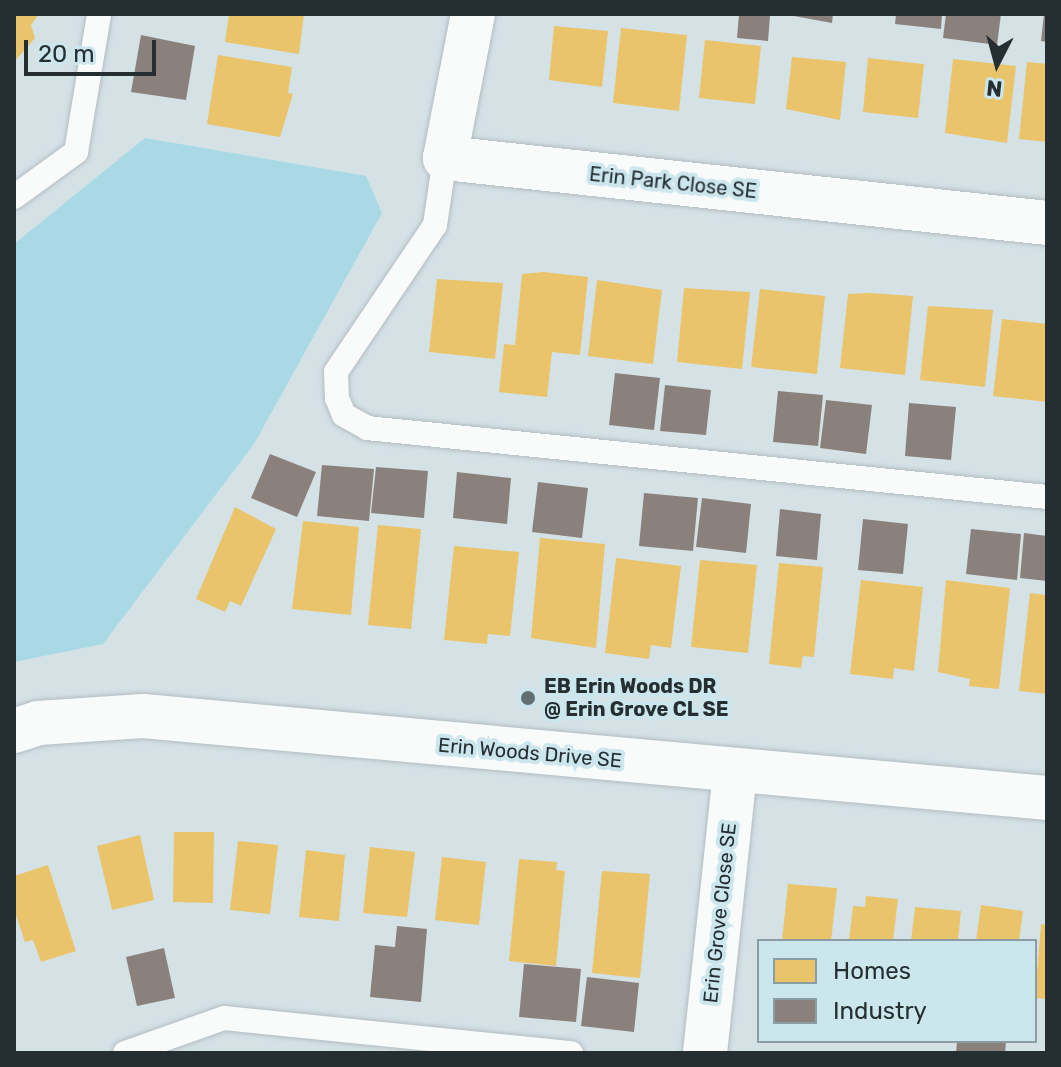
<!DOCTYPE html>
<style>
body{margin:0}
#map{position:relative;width:1061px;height:1067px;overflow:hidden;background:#d4e2e6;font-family:Rubik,sans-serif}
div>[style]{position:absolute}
.green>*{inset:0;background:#aad9e6}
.homes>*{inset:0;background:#e9c46a}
.industry>*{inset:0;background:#8a817c}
.roads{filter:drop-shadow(0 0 2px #b3bdc1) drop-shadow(0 0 2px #b3bdc1)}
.service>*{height:24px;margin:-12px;padding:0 12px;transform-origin:12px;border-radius:12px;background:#f9fbfb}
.minor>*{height:44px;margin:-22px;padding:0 22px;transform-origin:22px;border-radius:22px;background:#f9fbfb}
.tertiary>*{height:44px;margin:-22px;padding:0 22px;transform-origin:22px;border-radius:22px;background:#f9fbfb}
.dots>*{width:22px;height:22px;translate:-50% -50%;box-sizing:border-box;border:4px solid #cce6ee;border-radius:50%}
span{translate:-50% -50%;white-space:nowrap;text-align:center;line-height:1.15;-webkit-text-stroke:8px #cce6ee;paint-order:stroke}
.street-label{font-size:20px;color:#252f31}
.poi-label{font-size:20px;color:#252f31;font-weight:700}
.left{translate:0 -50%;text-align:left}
.frame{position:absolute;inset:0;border:16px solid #252f31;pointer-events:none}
.legend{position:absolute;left:757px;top:939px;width:280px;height:104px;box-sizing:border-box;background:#cce6ee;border:2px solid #899da2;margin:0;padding:10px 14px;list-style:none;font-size:24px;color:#252f31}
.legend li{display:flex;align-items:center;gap:16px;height:40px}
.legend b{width:40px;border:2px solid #899da2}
.north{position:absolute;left:957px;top:24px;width:80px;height:80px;-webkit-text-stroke:6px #cce6ee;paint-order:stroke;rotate:186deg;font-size:22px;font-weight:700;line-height:32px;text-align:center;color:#252f31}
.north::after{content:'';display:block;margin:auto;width:28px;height:36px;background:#252f31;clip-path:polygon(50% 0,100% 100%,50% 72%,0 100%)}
.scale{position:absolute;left:24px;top:40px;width:132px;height:36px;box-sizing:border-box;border:4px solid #252f31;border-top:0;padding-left:10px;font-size:24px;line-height:28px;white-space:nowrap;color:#252f31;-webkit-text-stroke:6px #cce6ee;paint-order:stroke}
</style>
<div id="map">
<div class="green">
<i style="clip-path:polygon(145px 138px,366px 176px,382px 213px,254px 444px,103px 644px,14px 662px,14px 244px)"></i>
</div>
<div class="homes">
<i style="clip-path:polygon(14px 14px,39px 14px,31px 25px,35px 38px,14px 62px)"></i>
<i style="clip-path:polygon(229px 14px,304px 14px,299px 54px,225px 42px)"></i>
<i style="clip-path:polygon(554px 26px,608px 31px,602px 87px,549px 80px)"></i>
<i style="clip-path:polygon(621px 28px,687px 35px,679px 111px,613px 103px)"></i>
<i style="clip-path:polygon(705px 40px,761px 46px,755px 104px,699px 98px)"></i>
<i style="clip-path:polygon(218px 55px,292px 67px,288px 93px,293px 94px,280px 137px,207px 124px)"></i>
<i style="clip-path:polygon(792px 57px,846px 62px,840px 120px,786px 109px)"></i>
<i style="clip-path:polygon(868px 58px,924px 64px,918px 118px,863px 112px)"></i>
<i style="clip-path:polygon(953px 59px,1016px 66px,1007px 143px,945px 133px)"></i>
<i style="clip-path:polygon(1027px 62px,1047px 64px,1047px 142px,1019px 139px)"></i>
<i style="clip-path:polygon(544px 272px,588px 277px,580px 355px,552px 352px,547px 397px,499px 392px,504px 344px,515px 345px,522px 274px)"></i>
<i style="clip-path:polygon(437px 279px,503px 283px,495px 359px,429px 352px)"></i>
<i style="clip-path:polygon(597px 280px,662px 290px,653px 364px,588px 356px)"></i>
<i style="clip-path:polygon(684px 288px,750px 292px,742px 369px,677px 362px)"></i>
<i style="clip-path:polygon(760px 289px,825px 296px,817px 374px,751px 367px)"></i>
<i style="clip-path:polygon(870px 293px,913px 296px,905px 375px,840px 368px,848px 294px)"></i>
<i style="clip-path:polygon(928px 306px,993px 310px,985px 387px,920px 380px)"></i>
<i style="clip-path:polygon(1002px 319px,1047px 324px,1047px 402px,993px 396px)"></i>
<i style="clip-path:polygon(235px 507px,276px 529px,241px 606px,230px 601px,225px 612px,196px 599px)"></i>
<i style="clip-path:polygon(303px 521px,359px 527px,351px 615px,292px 609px)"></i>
<i style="clip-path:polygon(378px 525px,421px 529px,411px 629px,368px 625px)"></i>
<i style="clip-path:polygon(540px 538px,605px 544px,596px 648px,531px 638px)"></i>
<i style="clip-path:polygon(454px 546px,519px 552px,510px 636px,488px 634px,487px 644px,444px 640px)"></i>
<i style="clip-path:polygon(616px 558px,681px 566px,671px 648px,651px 645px,649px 659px,605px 653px)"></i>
<i style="clip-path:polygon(700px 560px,757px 565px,748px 653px,691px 647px)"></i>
<i style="clip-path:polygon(779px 563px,823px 567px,814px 657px,803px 656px,801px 668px,769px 664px)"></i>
<i style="clip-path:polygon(861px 580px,923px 587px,914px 671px,894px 668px,893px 679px,850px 674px)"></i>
<i style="clip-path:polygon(946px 580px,1010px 588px,999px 689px,969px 686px,970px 679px,938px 672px)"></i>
<i style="clip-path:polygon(1030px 593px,1047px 595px,1047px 694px,1019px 691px)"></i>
<i style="clip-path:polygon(174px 832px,214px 832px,213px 903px,173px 902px)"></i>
<i style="clip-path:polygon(140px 835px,154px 900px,112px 910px,97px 846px)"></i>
<i style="clip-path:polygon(238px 841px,278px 845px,270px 914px,230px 910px)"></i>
<i style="clip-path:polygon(370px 847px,415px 852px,407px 917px,363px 913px)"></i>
<i style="clip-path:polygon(306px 850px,345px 855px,339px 921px,299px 917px)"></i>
<i style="clip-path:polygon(442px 857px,486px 862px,479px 925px,435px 920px)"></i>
<i style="clip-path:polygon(519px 859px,557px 862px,556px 870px,565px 871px,556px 966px,509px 961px)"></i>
<i style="clip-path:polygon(48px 865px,76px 951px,41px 962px,33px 940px,25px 942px,14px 909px,14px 876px)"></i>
<i style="clip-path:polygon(602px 871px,650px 874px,640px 978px,592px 973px)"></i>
<i style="clip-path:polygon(788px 884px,837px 888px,831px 941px,782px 941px)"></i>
<i style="clip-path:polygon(866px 896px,898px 899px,893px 941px,849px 941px,853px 906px,865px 907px)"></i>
<i style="clip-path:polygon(981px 905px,1023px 911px,1019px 941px,976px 941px)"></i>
<i style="clip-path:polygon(915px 907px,961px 911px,958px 941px,911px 941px)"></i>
<i style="clip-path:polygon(1041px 924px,1047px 925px,1047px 999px,1035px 998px)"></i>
</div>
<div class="industry">
<i style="clip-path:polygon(739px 14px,770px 16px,768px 41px,737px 38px)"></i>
<i style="clip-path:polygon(783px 14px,833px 14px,832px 23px)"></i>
<i style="clip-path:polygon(896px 14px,942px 14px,941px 29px,895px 24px)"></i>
<i style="clip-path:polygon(946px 14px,1001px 14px,997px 45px,943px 38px)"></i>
<i style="clip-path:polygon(1044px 14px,1047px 14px,1047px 42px,1041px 41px)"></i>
<i style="clip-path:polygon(141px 35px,195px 46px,186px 100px,131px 92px)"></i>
<i style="clip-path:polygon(615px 373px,660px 378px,654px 430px,609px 425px)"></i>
<i style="clip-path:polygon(665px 385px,711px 390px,706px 435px,660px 431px)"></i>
<i style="clip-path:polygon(778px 391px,823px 395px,818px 446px,773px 442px)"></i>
<i style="clip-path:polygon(826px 400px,872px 405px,866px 454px,820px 448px)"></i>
<i style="clip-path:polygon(909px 403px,956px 407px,951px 460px,905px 456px)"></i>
<i style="clip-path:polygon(270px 454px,316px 472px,297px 517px,251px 498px)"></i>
<i style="clip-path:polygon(322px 465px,374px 469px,369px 521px,317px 516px)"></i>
<i style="clip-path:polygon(376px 467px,428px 471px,424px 518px,371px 513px)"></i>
<i style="clip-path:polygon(457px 472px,511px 478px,507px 524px,453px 518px)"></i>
<i style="clip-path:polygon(538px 482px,588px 488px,582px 538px,532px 532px)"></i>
<i style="clip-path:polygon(644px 493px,698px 498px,693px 551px,639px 546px)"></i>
<i style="clip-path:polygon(702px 498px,751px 504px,746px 553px,696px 547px)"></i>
<i style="clip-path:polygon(780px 509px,821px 514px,817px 560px,776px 556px)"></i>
<i style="clip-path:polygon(863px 519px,908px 524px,903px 574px,858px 570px)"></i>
<i style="clip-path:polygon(971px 529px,1021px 534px,1017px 580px,966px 574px)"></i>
<i style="clip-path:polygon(1024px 533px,1047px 536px,1047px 581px,1020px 578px)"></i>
<i style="clip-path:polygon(397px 926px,427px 929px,421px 1002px,370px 997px,375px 945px,395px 947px)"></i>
<i style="clip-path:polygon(164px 948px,175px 998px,137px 1006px,126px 957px)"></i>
<i style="clip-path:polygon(524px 964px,581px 969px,576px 1022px,519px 1017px)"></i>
<i style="clip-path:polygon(587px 977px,639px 983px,634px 1032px,581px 1026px)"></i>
<i style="clip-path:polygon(957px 1041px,1006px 1041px,1005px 1053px,956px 1053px)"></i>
</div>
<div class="roads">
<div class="service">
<i style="left:445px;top:158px;width:68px;rotate:98.5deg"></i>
<i style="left:435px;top:225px;width:177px;rotate:124deg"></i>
<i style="left:336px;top:372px;width:26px;rotate:88deg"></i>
<i style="left:337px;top:398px;width:18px;rotate:68deg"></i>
<i style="left:344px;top:415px;width:26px;rotate:29deg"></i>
<i style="left:367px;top:428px;width:683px;rotate:5.79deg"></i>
<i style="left:14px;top:197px;width:77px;rotate:-36deg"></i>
<i style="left:76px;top:152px;width:140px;rotate:-80.5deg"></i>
<i style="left:125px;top:1053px;width:105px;rotate:-19.5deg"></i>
<i style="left:224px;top:1018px;width:349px;rotate:5.8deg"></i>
</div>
<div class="minor">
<i style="left:473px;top:14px;width:147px;rotate:101deg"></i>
<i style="left:445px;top:158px;width:605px;rotate:6.16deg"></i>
<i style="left:705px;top:1053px;width:283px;rotate:-83.9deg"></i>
</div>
<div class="tertiary">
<i style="left:14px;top:731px;width:25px;rotate:-18deg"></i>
<i style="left:38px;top:723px;width:105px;rotate:-3.8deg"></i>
<i style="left:143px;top:716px;width:908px;rotate:5.18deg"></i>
</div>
</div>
<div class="dots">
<i style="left:528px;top:698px;background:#626e70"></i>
</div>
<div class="street-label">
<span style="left:673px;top:183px;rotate:6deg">Erin Park Close SE</span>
<span style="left:530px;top:753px;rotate:5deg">Erin Woods Drive SE</span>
<span style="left:720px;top:913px;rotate:-84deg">Erin Grove Close SE</span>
</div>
<div class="poi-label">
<span class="left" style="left:544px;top:698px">EB Erin Woods DR<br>@ Erin Grove CL SE</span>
</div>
<div class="frame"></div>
<ul class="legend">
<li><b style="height:22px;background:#e9c46a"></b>Homes</li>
<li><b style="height:22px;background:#8a817c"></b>Industry</li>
</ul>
<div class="north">N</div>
<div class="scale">20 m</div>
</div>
